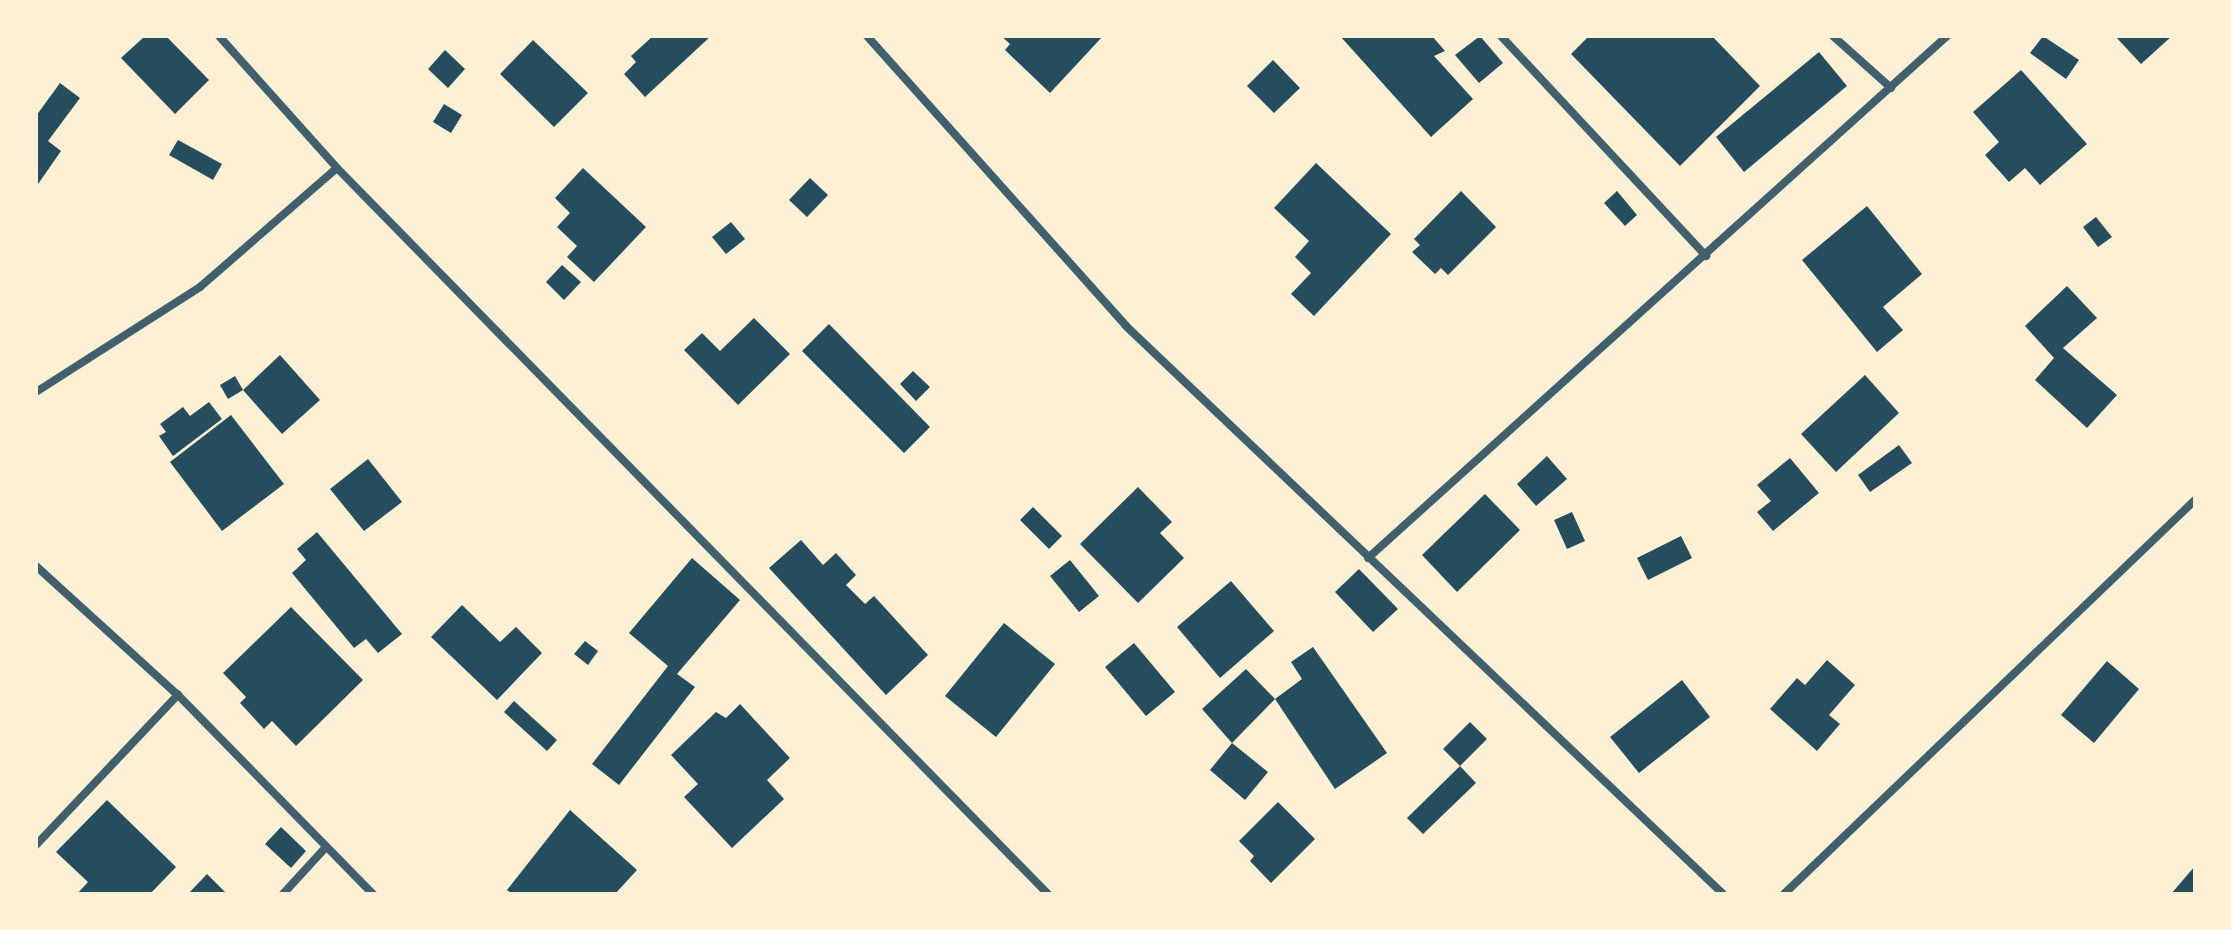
<!DOCTYPE html>
<style>
body{margin:0}
#map{position:relative;width:2231px;height:930px;overflow:hidden;background:#fdf0d5;font-family:Signika,sans-serif}
div>[style]{position:absolute}
.building>*{inset:0;background:#264d5e}
.minor>*{height:8px;margin:-4px;padding:0 4px;transform-origin:4px;border-radius:4px;background:#3f606c}
span{translate:-50% -50%;white-space:nowrap;text-align:center;line-height:1.15;-webkit-text-stroke:6px #fdf0d5;paint-order:stroke}
.frame{position:absolute;inset:0;border:38px solid #fdf0d5;pointer-events:none}
</style>
<div id="map">
<div class="building">
<i style="clip-path:polygon(145px 36px,166px 36px,209px 80px,175px 114px,121px 58px)"></i>
<i style="clip-path:polygon(653px 36px,711px 36px,645px 97px,624px 74px,636px 62px,631px 56px)"></i>
<i style="clip-path:polygon(1001px 36px,1103px 36px,1050px 93px,1005px 50px,1010px 44px)"></i>
<i style="clip-path:polygon(1340px 36px,1432px 36px,1445px 51px,1434px 56px,1473px 99px,1431px 137px)"></i>
<i style="clip-path:polygon(1480px 36px,1503px 63px,1479px 83px,1455px 55px)"></i>
<i style="clip-path:polygon(1589px 36px,1712px 36px,1760px 86px,1680px 166px,1571px 54px)"></i>
<i style="clip-path:polygon(2043px 36px,2079px 60px,2066px 79px,2030px 53px)"></i>
<i style="clip-path:polygon(2115px 36px,2172px 36px,2141px 64px)"></i>
<i style="clip-path:polygon(533px 40px,588px 93px,554px 127px,500px 74px)"></i>
<i style="clip-path:polygon(445px 50px,465px 69px,448px 88px,428px 69px)"></i>
<i style="clip-path:polygon(1819px 52px,1847px 86px,1744px 172px,1716px 137px)"></i>
<i style="clip-path:polygon(1273px 60px,1300px 88px,1274px 113px,1247px 86px)"></i>
<i style="clip-path:polygon(2021px 70px,2087px 144px,2040px 185px,2025px 168px,2009px 182px,1985px 155px,1999px 142px,1973px 112px)"></i>
<i style="clip-path:polygon(60px 83px,80px 98px,48px 141px,61px 151px,36px 187px,36px 116px)"></i>
<i style="clip-path:polygon(444px 104px,462px 115px,451px 133px,433px 122px)"></i>
<i style="clip-path:polygon(178px 140px,222px 164px,213px 180px,169px 155px)"></i>
<i style="clip-path:polygon(1316px 163px,1391px 234px,1314px 316px,1291px 294px,1311px 273px,1295px 257px,1309px 241px,1274px 208px)"></i>
<i style="clip-path:polygon(583px 168px,646px 227px,594px 282px,567px 257px,577px 246px,557px 227px,570px 213px,555px 198px)"></i>
<i style="clip-path:polygon(810px 178px,828px 195px,807px 217px,789px 200px)"></i>
<i style="clip-path:polygon(1461px 191px,1496px 227px,1448px 275px,1441px 268px,1435px 274px,1412px 252px,1420px 245px,1414px 239px)"></i>
<i style="clip-path:polygon(1617px 191px,1637px 215px,1625px 226px,1604px 203px)"></i>
<i style="clip-path:polygon(1867px 206px,1922px 274px,1883px 307px,1903px 330px,1877px 352px,1802px 260px)"></i>
<i style="clip-path:polygon(2096px 217px,2112px 237px,2098px 247px,2083px 227px)"></i>
<i style="clip-path:polygon(731px 222px,745px 239px,726px 254px,712px 237px)"></i>
<i style="clip-path:polygon(562px 265px,581px 282px,564px 300px,546px 282px)"></i>
<i style="clip-path:polygon(2067px 286px,2097px 318px,2063px 348px,2117px 395px,2087px 428px,2035px 380px,2054px 358px,2025px 326px)"></i>
<i style="clip-path:polygon(754px 318px,790px 354px,738px 405px,684px 350px,702px 333px,720px 351px)"></i>
<i style="clip-path:polygon(829px 324px,930px 427px,904px 453px,802px 351px)"></i>
<i style="clip-path:polygon(280px 355px,320px 400px,282px 434px,243px 390px)"></i>
<i style="clip-path:polygon(913px 371px,930px 387px,916px 401px,900px 384px)"></i>
<i style="clip-path:polygon(1865px 375px,1899px 413px,1836px 472px,1801px 434px)"></i>
<i style="clip-path:polygon(235px 376px,243px 390px,228px 399px,220px 385px)"></i>
<i style="clip-path:polygon(209px 402px,222px 419px,173px 456px,159px 436px,166px 432px,160px 424px,183px 407px,190px 416px)"></i>
<i style="clip-path:polygon(231px 415px,284px 484px,222px 531px,170px 462px)"></i>
<i style="clip-path:polygon(1899px 445px,1912px 463px,1870px 492px,1858px 475px)"></i>
<i style="clip-path:polygon(1547px 456px,1567px 479px,1536px 506px,1517px 484px)"></i>
<i style="clip-path:polygon(1790px 458px,1819px 493px,1773px 531px,1757px 512px,1771px 501px,1757px 485px)"></i>
<i style="clip-path:polygon(368px 459px,402px 502px,364px 531px,330px 489px)"></i>
<i style="clip-path:polygon(1138px 487px,1172px 522px,1160px 533px,1184px 558px,1138px 603px,1080px 544px)"></i>
<i style="clip-path:polygon(1485px 494px,1520px 530px,1457px 592px,1422px 555px)"></i>
<i style="clip-path:polygon(1033px 507px,1062px 536px,1049px 549px,1020px 520px)"></i>
<i style="clip-path:polygon(1572px 512px,1585px 541px,1567px 549px,1554px 520px)"></i>
<i style="clip-path:polygon(317px 532px,402px 634px,378px 653px,366px 639px,354px 648px,292px 573px,306px 560px,297px 549px)"></i>
<i style="clip-path:polygon(1681px 536px,1692px 558px,1648px 580px,1637px 558px)"></i>
<i style="clip-path:polygon(801px 540px,823px 565px,836px 553px,856px 575px,846px 585px,865px 604px,874px 596px,928px 655px,886px 695px,769px 568px)"></i>
<i style="clip-path:polygon(692px 558px,740px 600px,677px 674px,695px 687px,619px 785px,592px 764px,668px 666px,629px 633px)"></i>
<i style="clip-path:polygon(1070px 560px,1099px 596px,1079px 612px,1050px 576px)"></i>
<i style="clip-path:polygon(1359px 569px,1398px 609px,1373px 632px,1335px 592px)"></i>
<i style="clip-path:polygon(1231px 581px,1274px 631px,1220px 678px,1177px 627px)"></i>
<i style="clip-path:polygon(462px 605px,500px 642px,516px 627px,542px 653px,497px 700px,431px 637px)"></i>
<i style="clip-path:polygon(291px 607px,363px 680px,296px 746px,272px 721px,264px 729px,240px 703px,246px 697px,223px 673px)"></i>
<i style="clip-path:polygon(1004px 623px,1055px 664px,996px 737px,945px 696px)"></i>
<i style="clip-path:polygon(585px 641px,598px 651px,588px 665px,574px 654px)"></i>
<i style="clip-path:polygon(1134px 643px,1175px 692px,1146px 716px,1105px 667px)"></i>
<i style="clip-path:polygon(1313px 647px,1387px 753px,1335px 789px,1275px 699px,1302px 679px,1291px 662px)"></i>
<i style="clip-path:polygon(1827px 660px,1855px 685px,1829px 715px,1840px 724px,1817px 751px,1770px 709px,1797px 678px,1805px 685px)"></i>
<i style="clip-path:polygon(2107px 661px,2139px 689px,2094px 743px,2061px 715px)"></i>
<i style="clip-path:polygon(1246px 669px,1275px 699px,1232px 743px,1268px 772px,1245px 800px,1210px 770px,1232px 743px,1202px 709px)"></i>
<i style="clip-path:polygon(1682px 680px,1710px 717px,1639px 773px,1610px 737px)"></i>
<i style="clip-path:polygon(514px 701px,557px 740px,547px 751px,504px 712px)"></i>
<i style="clip-path:polygon(740px 704px,790px 758px,767px 780px,784px 799px,732px 848px,684px 797px,698px 784px,671px 755px,716px 712px,726px 718px)"></i>
<i style="clip-path:polygon(1470px 722px,1487px 739px,1460px 766px,1443px 749px)"></i>
<i style="clip-path:polygon(1460px 766px,1476px 783px,1423px 834px,1407px 818px)"></i>
<i style="clip-path:polygon(107px 800px,176px 867px,150px 894px,77px 894px,88px 882px,56px 852px)"></i>
<i style="clip-path:polygon(1278px 802px,1315px 839px,1271px 883px,1250px 861px,1254px 856px,1239px 841px)"></i>
<i style="clip-path:polygon(570px 810px,637px 870px,615px 894px,512px 894px,507px 890px)"></i>
<i style="clip-path:polygon(281px 827px,306px 851px,291px 868px,265px 844px)"></i>
<i style="clip-path:polygon(2195px 866px,2195px 894px,2171px 894px)"></i>
<i style="clip-path:polygon(207px 874px,227px 894px,188px 894px)"></i>
</div>
<div class="minor">
<i style="left:219px;top:36px;width:177px;rotate:48.2deg"></i>
<i style="left:337px;top:168px;width:1016px;rotate:45.6deg"></i>
<i style="left:867px;top:36px;width:389px;rotate:48.2deg"></i>
<i style="left:1126px;top:326px;width:824px;rotate:43.57deg"></i>
<i style="left:1501px;top:36px;width:301px;rotate:47deg"></i>
<i style="left:1833px;top:36px;width:78px;rotate:41.9deg"></i>
<i style="left:36px;top:392px;width:195px;rotate:-32.6deg"></i>
<i style="left:200px;top:287px;width:181px;rotate:-41deg"></i>
<i style="left:1368px;top:558px;width:780px;rotate:-42.04deg"></i>
<i style="left:36px;top:566px;width:192px;rotate:42.3deg"></i>
<i style="left:178px;top:695px;width:279px;rotate:45.6deg"></i>
<i style="left:36px;top:845px;width:207px;rotate:-46.6deg"></i>
<i style="left:283px;top:894px;width:64px;rotate:-47.5deg"></i>
<i style="left:1784px;top:894px;width:569px;rotate:-43.79deg"></i>
</div>
<div class="frame"></div>
</div>
